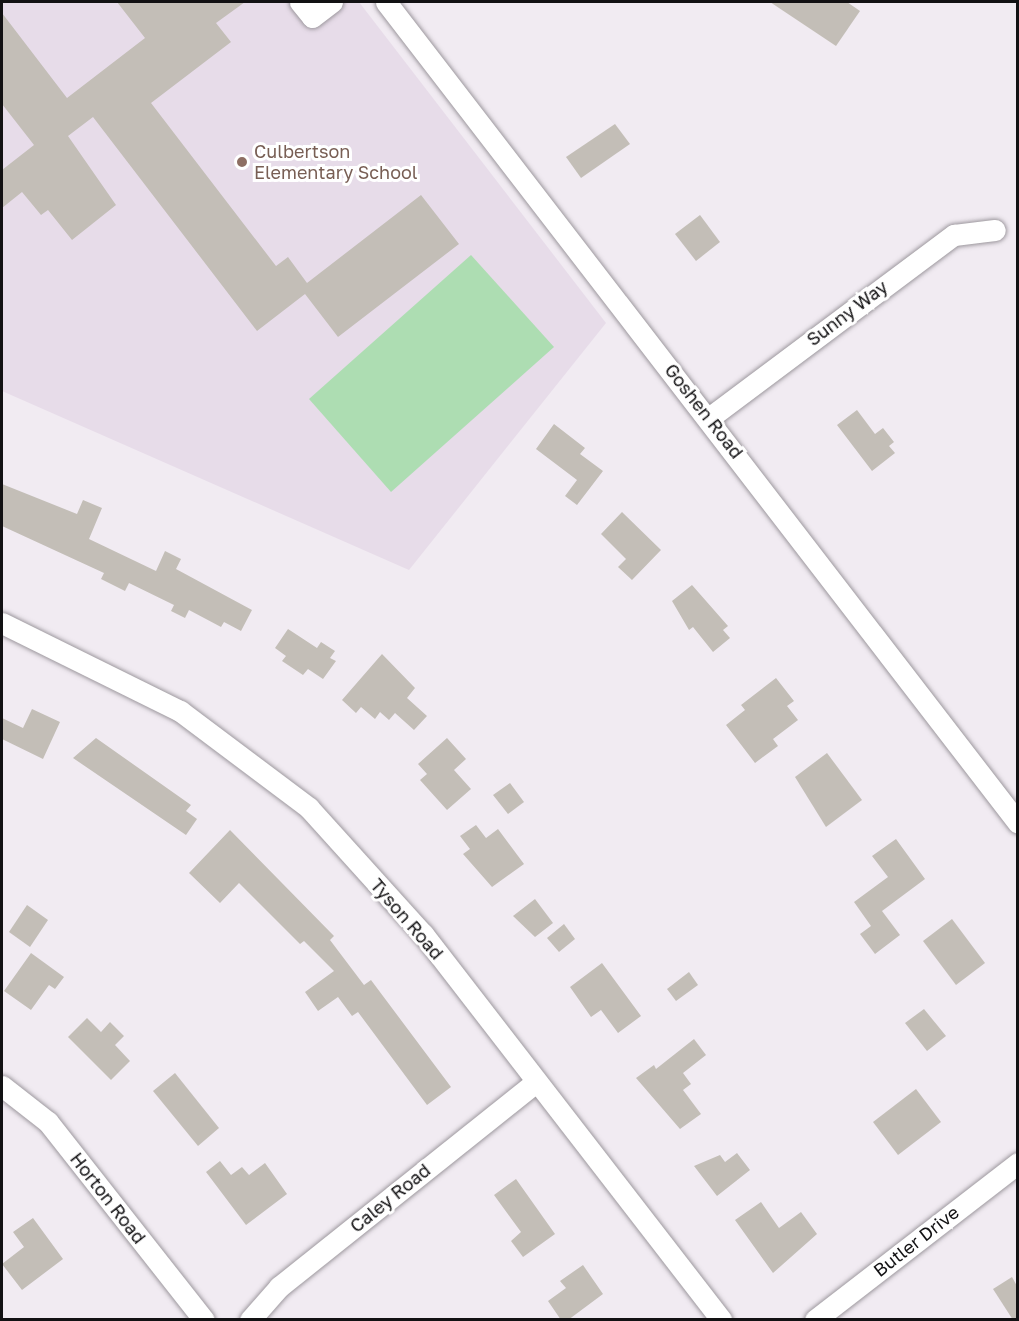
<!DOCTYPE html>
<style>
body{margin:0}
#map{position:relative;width:1019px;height:1321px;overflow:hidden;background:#f1ebf2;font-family:"Golos Text",sans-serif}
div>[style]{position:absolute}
.built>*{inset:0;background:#e7dce9}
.green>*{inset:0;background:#adddb2}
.building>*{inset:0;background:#c3beb7}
.roads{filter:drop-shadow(0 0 2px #9d989e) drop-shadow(0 0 2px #9d989e)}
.minor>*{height:21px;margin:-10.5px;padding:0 10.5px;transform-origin:10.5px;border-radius:10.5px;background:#fff}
.dots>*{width:16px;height:16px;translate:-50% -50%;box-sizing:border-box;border:3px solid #fff;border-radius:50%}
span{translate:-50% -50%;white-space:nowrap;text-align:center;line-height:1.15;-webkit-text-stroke:6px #fff;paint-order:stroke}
.education-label{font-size:18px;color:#785e54}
.left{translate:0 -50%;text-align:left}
.street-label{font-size:18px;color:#121113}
.frame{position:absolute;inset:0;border:3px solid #121113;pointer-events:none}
</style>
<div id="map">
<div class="built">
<i style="clip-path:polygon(2px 2px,359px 2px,606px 323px,409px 570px,2px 391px)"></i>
</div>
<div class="green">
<i style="clip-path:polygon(471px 255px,554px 347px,391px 492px,309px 399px)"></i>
</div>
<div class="building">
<i style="clip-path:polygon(117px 2px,245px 2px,216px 23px,231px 42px,151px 103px,276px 266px,288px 257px,307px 283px,421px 195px,459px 244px,338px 337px,305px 294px,257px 331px,93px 117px,68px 136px,116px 205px,72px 240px,48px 210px,41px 215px,22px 192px,2px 208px,2px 170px,34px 145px,2px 104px,2px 13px,67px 98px,145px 38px)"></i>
<i style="clip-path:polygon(770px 2px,847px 2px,860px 11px,836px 46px)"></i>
<i style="clip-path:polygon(615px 124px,630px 144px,581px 178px,566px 157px)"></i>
<i style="clip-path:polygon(700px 215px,720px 242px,696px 261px,675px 234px)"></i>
<i style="clip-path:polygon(857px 410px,875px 434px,883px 428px,894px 442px,889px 446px,895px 453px,872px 471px,837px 425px)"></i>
<i style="clip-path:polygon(554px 424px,585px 448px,580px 454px,603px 471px,577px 505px,565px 496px,577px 480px,536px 449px)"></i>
<i style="clip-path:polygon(2px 484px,77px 514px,83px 500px,102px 508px,89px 539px,156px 571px,165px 551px,181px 559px,176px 569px,252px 610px,241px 631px,224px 622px,221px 627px,189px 610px,185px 618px,171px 611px,174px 605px,129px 583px,125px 591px,101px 579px,104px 573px,2px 526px)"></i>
<i style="clip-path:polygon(622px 512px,661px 550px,632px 580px,618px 567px,626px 559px,601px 534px)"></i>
<i style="clip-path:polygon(692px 585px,728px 626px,723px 630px,730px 638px,713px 652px,693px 627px,689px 630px,672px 601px)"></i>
<i style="clip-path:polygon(288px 629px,317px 648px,321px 642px,335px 651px,330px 658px,336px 661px,323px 679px,308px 669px,303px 675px,282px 661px,286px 656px,275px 648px)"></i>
<i style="clip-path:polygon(382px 654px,415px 688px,407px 698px,427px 716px,414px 730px,395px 713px,389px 720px,380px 712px,375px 719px,361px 707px,356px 713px,342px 700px)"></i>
<i style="clip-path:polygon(776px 678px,794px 701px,787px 706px,798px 720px,773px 739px,778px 746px,755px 763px,726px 725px,745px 710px,741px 705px)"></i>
<i style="clip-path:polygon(32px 709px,60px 722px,43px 759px,2px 739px,2px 718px,23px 728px)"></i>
<i style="clip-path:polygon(96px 738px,191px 805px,186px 811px,197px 819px,186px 835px,73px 758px)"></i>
<i style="clip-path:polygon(447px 738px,466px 759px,454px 770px,471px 789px,447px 810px,420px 780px,427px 774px,418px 764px)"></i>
<i style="clip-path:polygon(827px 753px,862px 800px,826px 827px,795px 777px)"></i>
<i style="clip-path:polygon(510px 783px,524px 802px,508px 814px,493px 795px)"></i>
<i style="clip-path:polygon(476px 825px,486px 838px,498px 829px,524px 864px,492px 887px,463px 854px,470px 849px,460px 836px)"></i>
<i style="clip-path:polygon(230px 830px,334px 936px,330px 940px,364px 985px,371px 980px,451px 1087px,427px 1105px,358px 1012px,352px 1016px,338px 997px,318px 1011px,305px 992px,334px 971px,304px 941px,300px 944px,239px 883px,220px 903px,189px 873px)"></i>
<i style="clip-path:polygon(896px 839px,925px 879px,882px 911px,900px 935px,875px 954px,860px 934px,871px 926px,854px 902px,888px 877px,872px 856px)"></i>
<i style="clip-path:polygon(535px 899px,553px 923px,535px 937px,513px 916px)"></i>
<i style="clip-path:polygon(27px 905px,48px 920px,30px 947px,9px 932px)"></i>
<i style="clip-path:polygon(952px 919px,985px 963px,956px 985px,923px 941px)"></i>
<i style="clip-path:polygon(564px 924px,575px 939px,559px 952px,547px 938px)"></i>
<i style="clip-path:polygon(31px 953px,64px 977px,55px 989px,49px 985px,31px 1010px,4px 991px)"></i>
<i style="clip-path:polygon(602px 963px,641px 1016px,618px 1033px,601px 1010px,591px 1017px,570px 987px)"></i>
<i style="clip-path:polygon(689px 972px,698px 985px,676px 1001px,667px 989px)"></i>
<i style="clip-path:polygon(924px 1009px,946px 1036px,927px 1051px,905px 1023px)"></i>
<i style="clip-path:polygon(87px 1018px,101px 1032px,110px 1022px,124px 1036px,115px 1045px,130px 1061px,111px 1080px,68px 1037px)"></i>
<i style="clip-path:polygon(694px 1039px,706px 1055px,683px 1073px,691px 1084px,683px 1090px,701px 1114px,680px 1129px,636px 1078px,654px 1065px,656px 1069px)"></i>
<i style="clip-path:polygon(175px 1073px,219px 1128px,198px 1146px,153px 1091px)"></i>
<i style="clip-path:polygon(916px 1089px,941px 1122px,898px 1155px,873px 1122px)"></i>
<i style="clip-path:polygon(737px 1153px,750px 1170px,717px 1196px,694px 1166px,720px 1155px,725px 1162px)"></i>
<i style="clip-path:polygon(220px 1161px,231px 1175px,242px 1167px,249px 1175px,265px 1163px,287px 1194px,246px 1225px,206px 1172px)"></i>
<i style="clip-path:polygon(516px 1179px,555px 1234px,523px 1257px,511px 1241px,521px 1232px,494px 1195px)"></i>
<i style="clip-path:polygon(761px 1202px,779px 1228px,801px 1212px,817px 1234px,773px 1273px,735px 1220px)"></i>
<i style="clip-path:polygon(33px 1218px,63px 1259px,22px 1290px,2px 1264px,24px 1247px,13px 1232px)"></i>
<i style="clip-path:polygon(583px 1265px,603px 1294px,568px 1320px,561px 1320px,548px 1301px,566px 1288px,560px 1281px)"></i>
<i style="clip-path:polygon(1012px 1277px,1017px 1286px,1017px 1320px,1013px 1320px,993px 1289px)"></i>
</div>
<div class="roads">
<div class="minor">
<i style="left:300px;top:2px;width:19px;rotate:51deg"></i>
<i style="left:312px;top:17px;width:25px;rotate:-37deg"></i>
<i style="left:386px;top:2px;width:1036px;rotate:52.41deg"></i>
<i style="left:709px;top:418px;width:306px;rotate:-36.8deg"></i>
<i style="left:954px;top:235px;width:41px;rotate:-7deg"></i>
<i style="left:2px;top:623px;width:199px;rotate:26.3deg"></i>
<i style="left:180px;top:711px;width:161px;rotate:36.9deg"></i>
<i style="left:309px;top:808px;width:170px;rotate:47.9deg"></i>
<i style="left:423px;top:934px;width:488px;rotate:52.3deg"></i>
<i style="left:2px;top:1086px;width:58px;rotate:38deg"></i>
<i style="left:48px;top:1122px;width:252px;rotate:51.8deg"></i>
<i style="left:250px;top:1320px;width:44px;rotate:-48.7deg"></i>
<i style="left:279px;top:1287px;width:327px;rotate:-38.6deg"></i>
<i style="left:815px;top:1320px;width:257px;rotate:-37.7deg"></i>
</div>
</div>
<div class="dots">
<i style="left:242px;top:162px;background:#8d6e63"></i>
</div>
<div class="education-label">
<span class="left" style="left:254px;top:162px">Culbertson<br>Elementary School</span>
</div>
<div class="street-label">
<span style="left:847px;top:313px;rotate:-37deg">Sunny Way</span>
<span style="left:704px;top:411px;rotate:52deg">Goshen Road</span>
<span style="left:407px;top:919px;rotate:49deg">Tyson Road</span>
<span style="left:108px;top:1198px;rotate:52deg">Horton Road</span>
<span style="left:390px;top:1198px;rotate:-39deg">Caley Road</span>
<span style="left:916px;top:1241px;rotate:-38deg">Butler Drive</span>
</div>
<div class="frame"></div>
</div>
